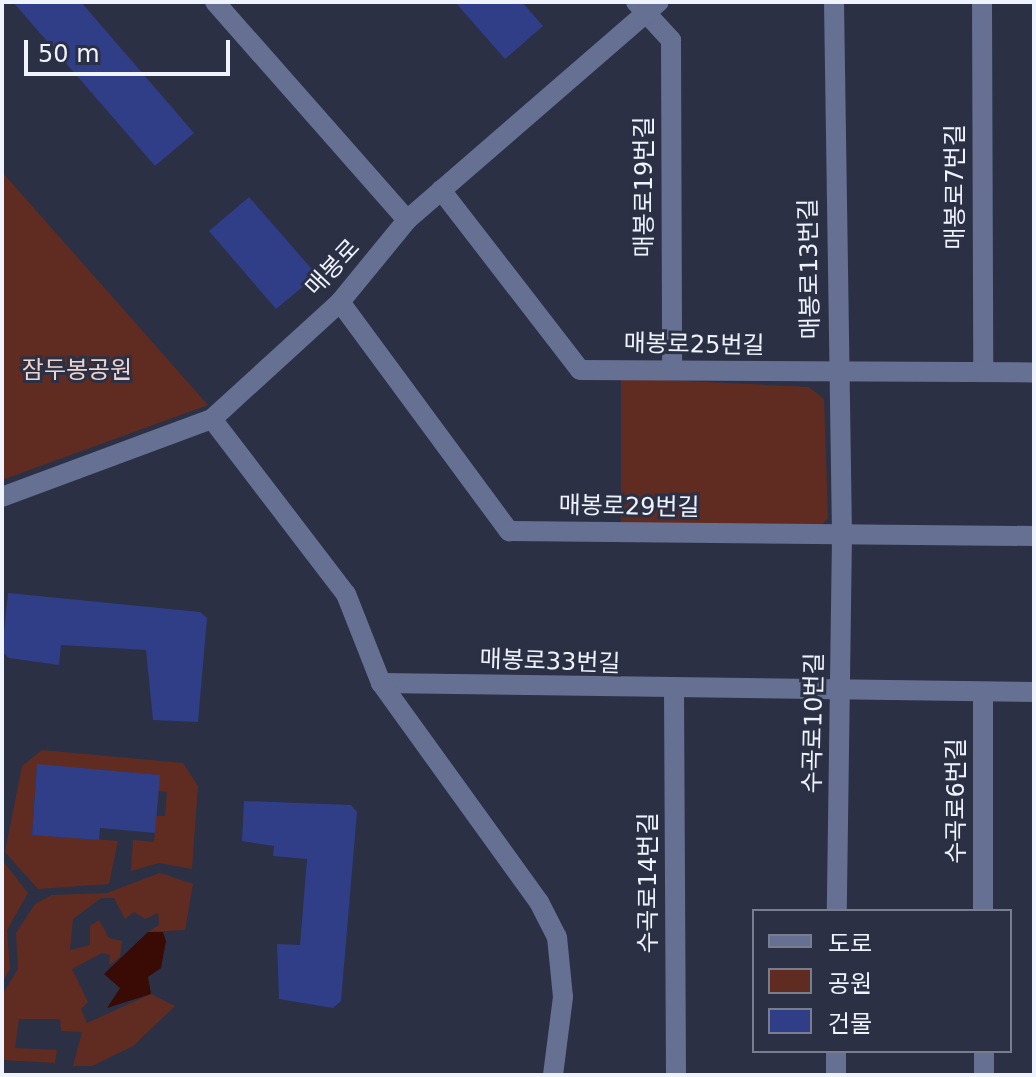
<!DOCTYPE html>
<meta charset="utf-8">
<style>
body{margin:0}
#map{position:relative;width:1036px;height:1077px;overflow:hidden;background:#2b3044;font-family:"DejaVu Sans","Noto Sans KR",sans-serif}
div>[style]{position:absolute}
.green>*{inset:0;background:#602c21}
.water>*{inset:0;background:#390b04}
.building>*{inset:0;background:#2f3e87}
.minor>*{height:20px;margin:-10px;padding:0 10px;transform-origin:10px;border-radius:10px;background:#657092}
span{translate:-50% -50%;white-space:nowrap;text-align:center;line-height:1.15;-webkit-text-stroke:6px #2b3044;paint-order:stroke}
.street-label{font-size:24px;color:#eff3fd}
.park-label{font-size:24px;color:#eed4ce}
.frame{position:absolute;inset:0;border:4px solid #eff3fd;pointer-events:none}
.legend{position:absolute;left:752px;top:909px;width:260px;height:144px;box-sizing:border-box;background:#2b3044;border:2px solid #797e8e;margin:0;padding:10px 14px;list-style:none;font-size:24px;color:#eff3fd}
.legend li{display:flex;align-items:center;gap:16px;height:40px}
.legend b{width:40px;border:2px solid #797e8e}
.scale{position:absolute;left:24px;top:40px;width:206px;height:36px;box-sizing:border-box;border:4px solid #eff3fd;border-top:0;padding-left:10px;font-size:24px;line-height:28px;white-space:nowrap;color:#eff3fd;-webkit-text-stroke:6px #2b3044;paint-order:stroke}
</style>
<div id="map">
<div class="green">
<i style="clip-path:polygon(2px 172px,208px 405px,2px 480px)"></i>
<i style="clip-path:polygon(621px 378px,809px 387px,824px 399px,828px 518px,818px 530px,621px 525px)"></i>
<i style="clip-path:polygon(42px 750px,183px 763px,198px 786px,192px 869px,159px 863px,131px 871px,133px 840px,154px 842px,156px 816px,165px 816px,167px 792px,158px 791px,159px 775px,37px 765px,32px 834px,118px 841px,109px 884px,38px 889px,5px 852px,22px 766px)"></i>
<i style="clip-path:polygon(2px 860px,28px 893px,7px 930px,10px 969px,2px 983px)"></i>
<i style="clip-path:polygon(160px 873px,193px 884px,185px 930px,148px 932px,159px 925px,158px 913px,145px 919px,134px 912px,125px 919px,114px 898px,101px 898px,73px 919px,70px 950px,90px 945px,90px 926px,99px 920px,109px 938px,122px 941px,120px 957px,109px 965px,110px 955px,102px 953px,72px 969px,88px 1002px,81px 1009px,87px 1023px,151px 994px,175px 1006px,133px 1046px,92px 1066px,73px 1066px,82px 1032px,61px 1031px,60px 1019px,19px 1019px,15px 1048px,57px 1050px,55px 1063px,2px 1060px,2px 995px,18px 969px,16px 933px,35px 904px,52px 895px,107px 893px)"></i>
</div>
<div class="water">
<i style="clip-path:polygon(148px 932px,163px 932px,166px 941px,161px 968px,148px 977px,151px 994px,107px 1008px,120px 988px,104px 974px)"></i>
</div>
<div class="building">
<i style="clip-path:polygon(13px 2px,81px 2px,194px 133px,155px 166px)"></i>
<i style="clip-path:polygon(455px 2px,522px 2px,543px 26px,505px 59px)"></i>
<i style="clip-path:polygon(249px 197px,317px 275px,276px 309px,209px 231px)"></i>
<i style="clip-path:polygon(8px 593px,200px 612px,207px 618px,198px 722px,153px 720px,146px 650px,61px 645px,59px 665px,9px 658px,2px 652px)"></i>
<i style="clip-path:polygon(37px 764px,160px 775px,155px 833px,100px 828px,99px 840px,32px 835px)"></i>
<i style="clip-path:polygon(244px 801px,351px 805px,357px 812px,341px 1001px,333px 1008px,279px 999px,277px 944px,300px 945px,307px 859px,273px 856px,274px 846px,242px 841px)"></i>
</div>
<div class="minor">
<i style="left:215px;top:2px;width:290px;rotate:48.6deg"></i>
<i style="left:636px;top:2px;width:52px;rotate:47.4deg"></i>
<i style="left:671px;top:40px;width:330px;rotate:89.8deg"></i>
<i style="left:834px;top:2px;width:534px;rotate:89.14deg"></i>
<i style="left:842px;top:536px;width:375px;rotate:90.8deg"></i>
<i style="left:982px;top:2px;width:370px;rotate:89.8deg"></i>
<i style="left:441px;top:190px;width:227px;rotate:52.3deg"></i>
<i style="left:580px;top:370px;width:454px;rotate:0.3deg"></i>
<i style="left:340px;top:302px;width:285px;rotate:53.6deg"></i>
<i style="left:509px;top:531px;width:525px;rotate:0.55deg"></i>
<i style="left:212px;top:419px;width:220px;rotate:52.6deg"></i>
<i style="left:346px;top:594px;width:96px;rotate:68.5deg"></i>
<i style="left:381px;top:683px;width:653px;rotate:0.79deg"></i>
<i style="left:2px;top:497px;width:224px;rotate:-20.4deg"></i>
<i style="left:212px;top:419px;width:173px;rotate:-42.4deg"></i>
<i style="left:340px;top:302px;width:106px;rotate:-50.7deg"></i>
<i style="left:407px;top:220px;width:333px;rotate:-40.9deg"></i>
<i style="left:381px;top:683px;width:270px;rotate:54.2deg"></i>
<i style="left:539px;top:902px;width:39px;rotate:63deg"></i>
<i style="left:557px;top:937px;width:60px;rotate:84.3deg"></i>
<i style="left:563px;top:997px;width:79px;rotate:97.3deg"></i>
<i style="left:674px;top:691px;width:384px;rotate:89.7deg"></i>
<i style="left:983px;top:692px;width:219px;rotate:90deg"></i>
<i style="left:984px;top:1051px;width:24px;rotate:90deg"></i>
<i style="left:836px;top:1075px;width:24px;rotate:-90deg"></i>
</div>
<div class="street-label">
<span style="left:645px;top:187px;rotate:-90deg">매봉로19번길</span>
<span style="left:956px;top:187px;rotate:-90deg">매봉로7번길</span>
<span style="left:333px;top:268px;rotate:-47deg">매봉로</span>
<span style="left:810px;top:269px;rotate:-91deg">매봉로13번길</span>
<span style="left:694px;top:345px;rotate:1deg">매봉로25번길</span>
<span style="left:629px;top:507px;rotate:1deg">매봉로29번길</span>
<span style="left:550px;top:662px;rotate:2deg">매봉로33번길</span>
<span style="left:814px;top:723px;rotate:-89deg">수곡로10번길</span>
<span style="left:957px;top:801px;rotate:-90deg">수곡로6번길</span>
<span style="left:649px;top:883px;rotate:-90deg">수곡로14번길</span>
</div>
<div class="park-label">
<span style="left:77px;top:371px">잠두봉공원</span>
</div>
<div class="frame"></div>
<ul class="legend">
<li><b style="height:10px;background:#657092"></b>도로</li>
<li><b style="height:22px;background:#602c21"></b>공원</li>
<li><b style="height:22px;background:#2f3e87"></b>건물</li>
</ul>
<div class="scale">50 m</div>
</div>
